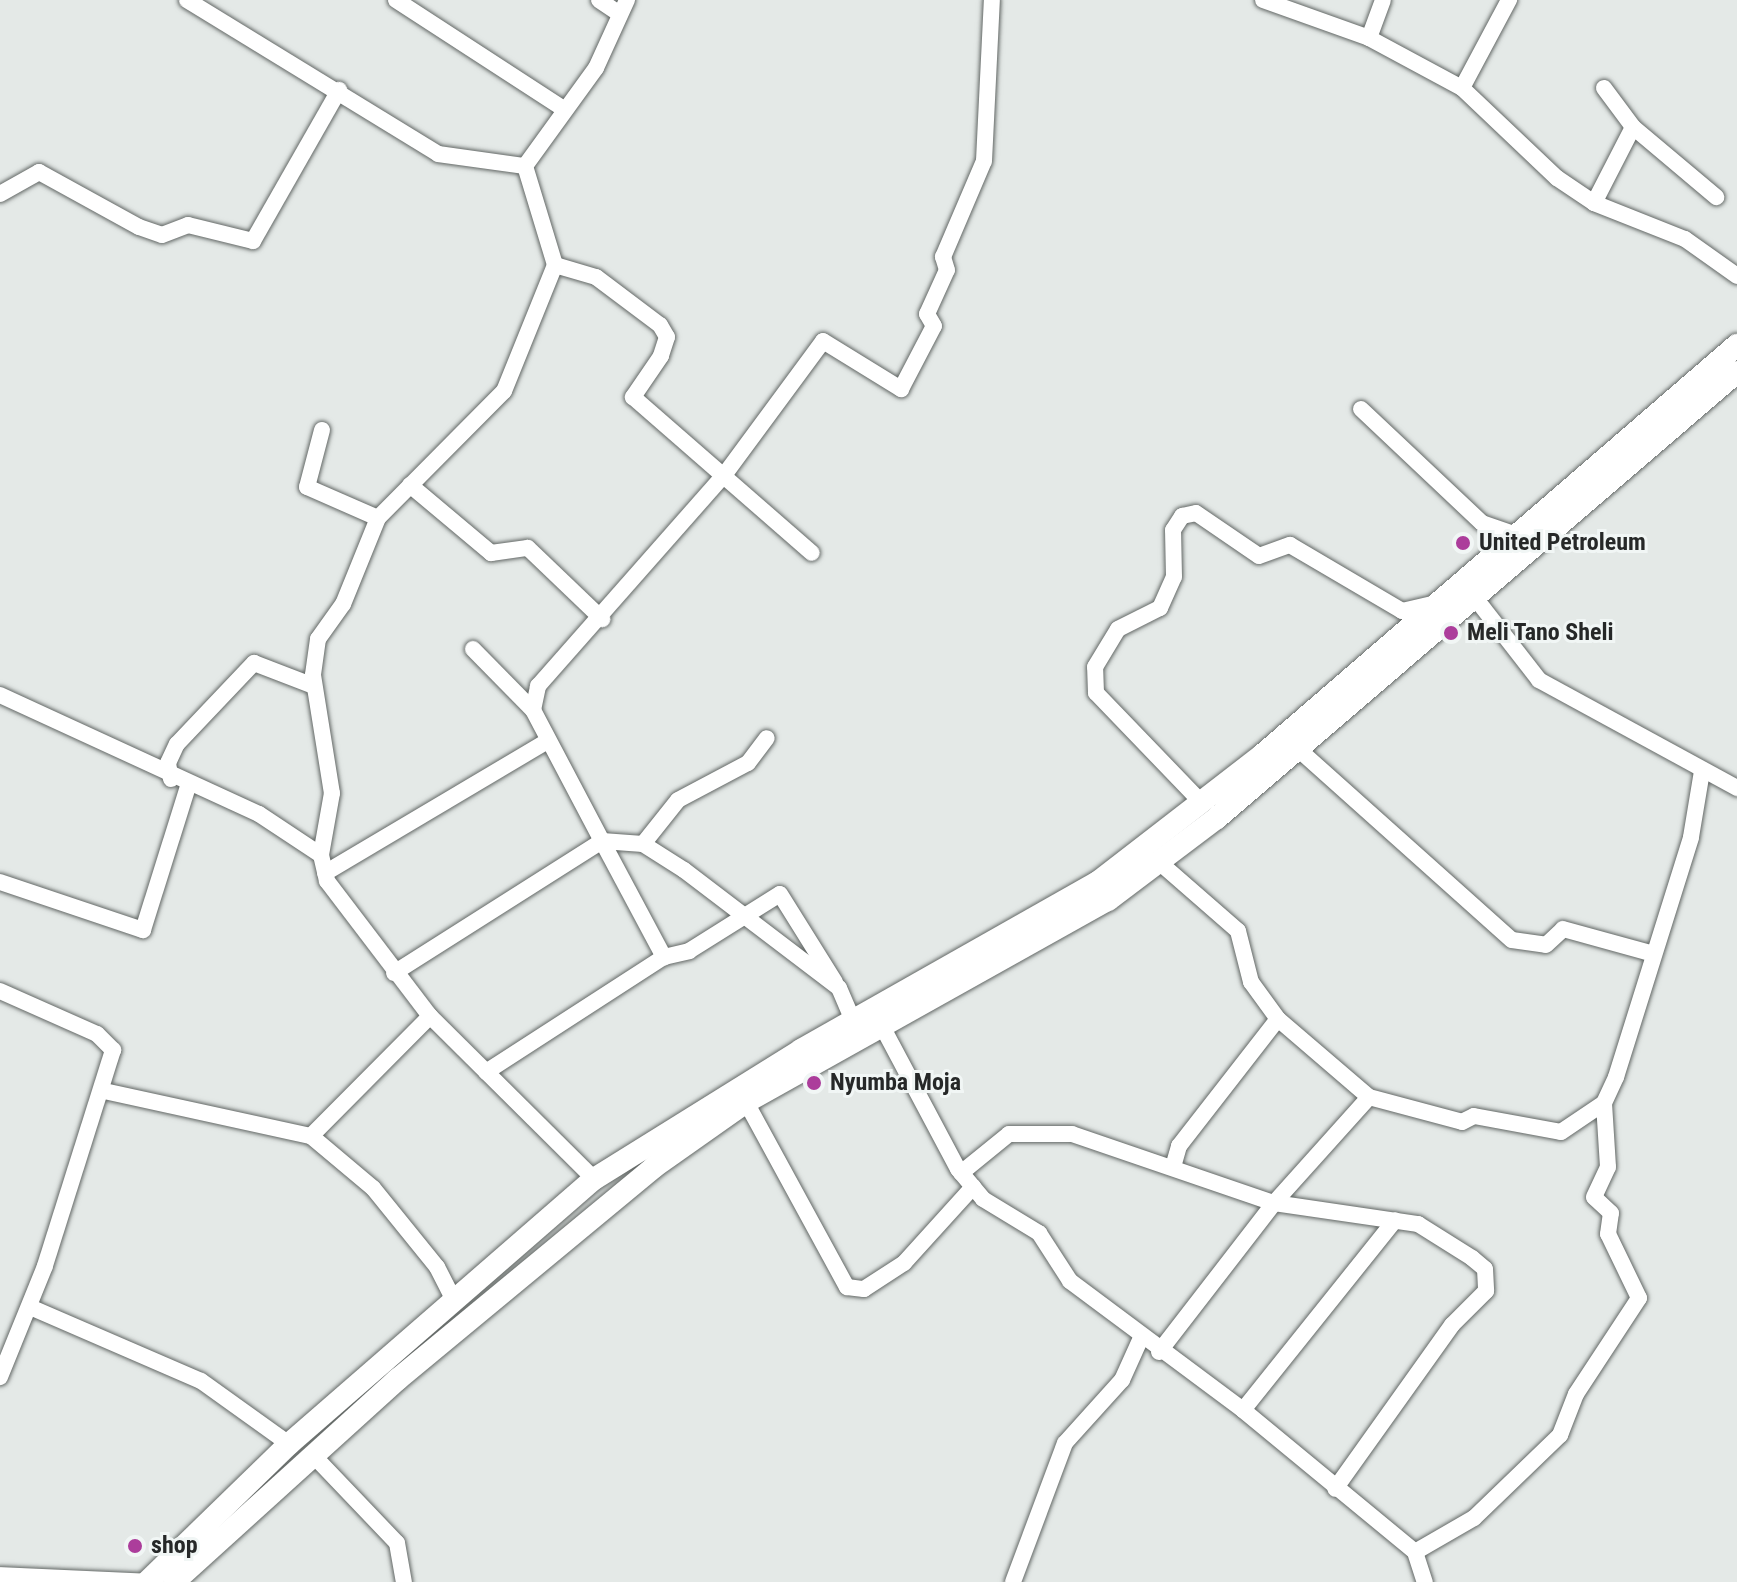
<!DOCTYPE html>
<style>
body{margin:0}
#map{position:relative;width:1737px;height:1582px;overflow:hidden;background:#e4e9e7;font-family:"Roboto Condensed",sans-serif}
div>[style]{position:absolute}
.roads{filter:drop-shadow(0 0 2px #626765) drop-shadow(0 0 2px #626765)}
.minor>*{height:16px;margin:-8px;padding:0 8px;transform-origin:8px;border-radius:8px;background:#fff}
.major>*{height:22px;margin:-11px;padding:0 11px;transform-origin:11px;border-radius:11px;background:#fff}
.dots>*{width:22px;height:22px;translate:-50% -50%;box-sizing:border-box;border:4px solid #f1f6f5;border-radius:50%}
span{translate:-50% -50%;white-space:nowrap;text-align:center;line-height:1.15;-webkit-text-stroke:6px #f1f6f5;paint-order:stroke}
.poi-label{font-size:24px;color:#262828;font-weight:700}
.left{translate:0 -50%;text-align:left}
</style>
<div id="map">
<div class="roads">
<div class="minor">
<i style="left:187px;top:0;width:294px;rotate:31.5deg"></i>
<i style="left:438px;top:154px;width:88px;rotate:7.9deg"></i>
<i style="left:396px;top:0;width:198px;rotate:33deg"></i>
<i style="left:599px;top:0;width:23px;rotate:34deg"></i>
<i style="left:1263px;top:0;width:113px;rotate:19.7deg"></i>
<i style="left:1369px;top:38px;width:106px;rotate:28.3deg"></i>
<i style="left:1462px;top:88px;width:131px;rotate:43.5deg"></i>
<i style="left:1557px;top:178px;width:45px;rotate:34deg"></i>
<i style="left:1594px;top:203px;width:98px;rotate:21.6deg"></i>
<i style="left:1685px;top:239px;width:64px;rotate:35.4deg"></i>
<i style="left:1369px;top:38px;width:40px;rotate:-69.8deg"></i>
<i style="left:1462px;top:88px;width:100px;rotate:-61.9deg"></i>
<i style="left:1604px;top:88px;width:49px;rotate:53.4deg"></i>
<i style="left:1633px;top:127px;width:109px;rotate:40.1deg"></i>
<i style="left:525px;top:166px;width:103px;rotate:73.1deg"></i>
<i style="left:555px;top:265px;width:136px;rotate:112deg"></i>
<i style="left:504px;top:391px;width:179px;rotate:134.8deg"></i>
<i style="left:378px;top:518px;width:93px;rotate:112.1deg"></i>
<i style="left:343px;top:604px;width:43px;rotate:125.5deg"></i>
<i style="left:318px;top:639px;width:36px;rotate:98deg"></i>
<i style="left:313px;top:675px;width:120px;rotate:80.9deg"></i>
<i style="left:332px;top:793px;width:63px;rotate:100.1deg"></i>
<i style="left:321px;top:855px;width:27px;rotate:77deg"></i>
<i style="left:327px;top:881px;width:170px;rotate:52.7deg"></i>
<i style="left:430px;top:1016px;width:231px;rotate:44.8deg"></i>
<i style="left:525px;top:166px;width:121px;rotate:-54.1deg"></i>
<i style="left:596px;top:68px;width:75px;rotate:-65.5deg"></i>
<i style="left:0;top:194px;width:45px;rotate:-29.4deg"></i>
<i style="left:39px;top:172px;width:114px;rotate:28.8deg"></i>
<i style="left:139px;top:227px;width:24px;rotate:19deg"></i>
<i style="left:162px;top:235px;width:28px;rotate:-21deg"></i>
<i style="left:188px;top:225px;width:67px;rotate:13.8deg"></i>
<i style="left:253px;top:241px;width:174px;rotate:-60.3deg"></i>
<i style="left:1594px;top:203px;width:85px;rotate:-62.8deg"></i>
<i style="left:555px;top:265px;width:43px;rotate:16.3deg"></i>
<i style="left:596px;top:277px;width:80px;rotate:36.9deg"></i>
<i style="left:660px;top:325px;width:14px;rotate:60deg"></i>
<i style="left:667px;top:337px;width:20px;rotate:108deg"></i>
<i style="left:661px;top:356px;width:50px;rotate:124.3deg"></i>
<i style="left:633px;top:397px;width:237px;rotate:41.1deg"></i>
<i style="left:1361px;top:409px;width:166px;rotate:43.3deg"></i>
<i style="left:1482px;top:523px;width:39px;rotate:19deg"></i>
<i style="left:322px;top:430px;width:59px;rotate:104.7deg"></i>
<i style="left:307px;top:487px;width:77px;rotate:23.6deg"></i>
<i style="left:410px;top:485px;width:106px;rotate:40deg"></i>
<i style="left:491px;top:553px;width:37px;rotate:-8deg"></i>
<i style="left:528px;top:548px;width:103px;rotate:43.8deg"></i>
<i style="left:1469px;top:590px;width:114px;rotate:52.1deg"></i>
<i style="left:1539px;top:680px;width:226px;rotate:28.6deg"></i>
<i style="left:473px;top:649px;width:86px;rotate:45.5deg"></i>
<i style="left:0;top:695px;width:285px;rotate:24.7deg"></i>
<i style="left:259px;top:814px;width:74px;rotate:33.5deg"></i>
<i style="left:1297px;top:748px;width:288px;rotate:41.8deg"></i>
<i style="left:1512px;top:940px;width:34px;rotate:8deg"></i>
<i style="left:1546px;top:945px;width:23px;rotate:-43deg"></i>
<i style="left:1563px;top:929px;width:90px;rotate:15.4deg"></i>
<i style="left:171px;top:779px;width:16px;rotate:-101deg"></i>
<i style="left:168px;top:763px;width:21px;rotate:-65deg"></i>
<i style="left:177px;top:744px;width:112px;rotate:-46.5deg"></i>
<i style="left:254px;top:663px;width:64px;rotate:21deg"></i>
<i style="left:1202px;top:803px;width:153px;rotate:-133.9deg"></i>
<i style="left:1096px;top:693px;width:26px;rotate:-92deg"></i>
<i style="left:1095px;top:667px;width:44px;rotate:-58.8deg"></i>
<i style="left:1118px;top:629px;width:47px;rotate:-26.6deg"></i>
<i style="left:1160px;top:608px;width:34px;rotate:-66deg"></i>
<i style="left:1174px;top:577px;width:47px;rotate:-91.2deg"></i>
<i style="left:1173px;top:530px;width:17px;rotate:-57deg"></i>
<i style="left:1182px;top:516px;width:14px;rotate:-12deg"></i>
<i style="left:1196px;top:513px;width:76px;rotate:34.3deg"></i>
<i style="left:1259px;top:556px;width:33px;rotate:-20deg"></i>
<i style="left:1290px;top:545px;width:130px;rotate:30.5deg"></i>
<i style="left:1402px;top:611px;width:32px;rotate:-13deg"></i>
<i style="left:643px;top:844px;width:56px;rotate:-51.5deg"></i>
<i style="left:678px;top:800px;width:79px;rotate:-27.9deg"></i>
<i style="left:748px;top:763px;width:31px;rotate:-53deg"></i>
<i style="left:1159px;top:862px;width:105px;rotate:41.1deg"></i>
<i style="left:1238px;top:931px;width:53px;rotate:75.7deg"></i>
<i style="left:1251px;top:982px;width:46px;rotate:53.9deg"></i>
<i style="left:1278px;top:1019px;width:120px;rotate:40.6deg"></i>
<i style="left:1369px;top:1097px;width:96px;rotate:15deg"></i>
<i style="left:1462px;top:1122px;width:13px;rotate:-27deg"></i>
<i style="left:1474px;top:1116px;width:88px;rotate:10.4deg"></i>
<i style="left:1561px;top:1132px;width:52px;rotate:-34deg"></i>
<i style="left:1604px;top:1103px;width:29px;rotate:-65deg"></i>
<i style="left:1616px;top:1077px;width:251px;rotate:-72.6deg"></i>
<i style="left:1691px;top:837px;width:67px;rotate:-80.5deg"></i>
<i style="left:325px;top:873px;width:255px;rotate:-30.7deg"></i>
<i style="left:0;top:882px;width:151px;rotate:18.6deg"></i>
<i style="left:143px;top:930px;width:151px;rotate:-72.6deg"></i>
<i style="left:394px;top:973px;width:246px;rotate:-32.4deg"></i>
<i style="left:602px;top:841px;width:132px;rotate:61.9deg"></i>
<i style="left:0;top:991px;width:106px;rotate:23.9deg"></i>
<i style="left:97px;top:1034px;width:23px;rotate:45deg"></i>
<i style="left:113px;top:1050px;width:226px;rotate:107.5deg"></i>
<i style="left:45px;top:1266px;width:120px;rotate:112.1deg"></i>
<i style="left:883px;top:1028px;width:160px;rotate:62deg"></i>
<i style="left:958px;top:1169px;width:39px;rotate:50deg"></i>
<i style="left:983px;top:1199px;width:66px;rotate:31.3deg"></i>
<i style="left:1039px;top:1233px;width:57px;rotate:57.1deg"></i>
<i style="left:1070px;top:1281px;width:216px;rotate:36.7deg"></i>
<i style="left:1243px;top:1410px;width:223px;rotate:39.5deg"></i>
<i style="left:1415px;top:1552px;width:32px;rotate:72deg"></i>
<i style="left:857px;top:1030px;width:46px;rotate:-113.2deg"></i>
<i style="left:839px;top:988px;width:195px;rotate:-142.7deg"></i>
<i style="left:684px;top:870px;width:49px;rotate:-147.6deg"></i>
<i style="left:643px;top:844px;width:41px;rotate:-175.8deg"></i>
<i style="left:602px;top:841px;width:148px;rotate:-117.8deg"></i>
<i style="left:533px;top:710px;width:25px;rotate:-78deg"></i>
<i style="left:538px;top:686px;width:283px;rotate:-48.6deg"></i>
<i style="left:725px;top:474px;width:165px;rotate:-53.6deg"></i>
<i style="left:823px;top:341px;width:92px;rotate:31.6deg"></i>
<i style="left:901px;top:389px;width:71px;rotate:-62.4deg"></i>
<i style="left:934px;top:326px;width:14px;rotate:-120deg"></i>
<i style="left:927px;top:314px;width:48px;rotate:-65.6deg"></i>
<i style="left:947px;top:270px;width:14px;rotate:-107deg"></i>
<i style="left:943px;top:257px;width:104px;rotate:-66.9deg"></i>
<i style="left:984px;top:161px;width:161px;rotate:-87.2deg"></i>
<i style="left:486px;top:1072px;width:212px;rotate:-32.9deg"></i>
<i style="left:664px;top:957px;width:26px;rotate:-13deg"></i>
<i style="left:689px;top:951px;width:107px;rotate:-32.1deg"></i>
<i style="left:780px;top:894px;width:104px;rotate:58deg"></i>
<i style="left:104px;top:1091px;width:212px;rotate:12.3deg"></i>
<i style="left:311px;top:1136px;width:81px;rotate:40deg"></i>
<i style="left:373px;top:1188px;width:102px;rotate:51deg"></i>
<i style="left:437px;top:1267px;width:39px;rotate:63deg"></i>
<i style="left:746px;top:1102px;width:211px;rotate:61.4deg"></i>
<i style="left:847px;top:1287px;width:17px;rotate:7deg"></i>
<i style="left:864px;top:1289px;width:48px;rotate:-33deg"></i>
<i style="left:904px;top:1263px;width:103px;rotate:-47.8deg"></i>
<i style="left:311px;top:1136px;width:169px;rotate:-45.2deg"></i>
<i style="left:1173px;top:1167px;width:22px;rotate:-74deg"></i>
<i style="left:1179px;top:1146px;width:161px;rotate:-52.1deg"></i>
<i style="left:961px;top:1173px;width:62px;rotate:-39.1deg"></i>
<i style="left:1009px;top:1134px;width:63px"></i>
<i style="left:1072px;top:1134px;width:213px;rotate:18.9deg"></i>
<i style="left:1274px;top:1203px;width:146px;rotate:8.3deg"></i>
<i style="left:1418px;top:1224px;width:64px;rotate:32.2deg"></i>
<i style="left:1472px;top:1258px;width:17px;rotate:40deg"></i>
<i style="left:1485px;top:1269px;width:22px;rotate:87deg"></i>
<i style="left:1486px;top:1291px;width:48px;rotate:135deg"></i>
<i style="left:1452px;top:1325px;width:201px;rotate:125.5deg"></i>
<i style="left:30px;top:1307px;width:186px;rotate:23.4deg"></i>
<i style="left:201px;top:1381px;width:108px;rotate:35.6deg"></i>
<i style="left:1159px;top:1352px;width:188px;rotate:-52.3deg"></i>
<i style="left:1274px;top:1203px;width:142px;rotate:-48.1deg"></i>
<i style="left:1243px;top:1410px;width:243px;rotate:-51.3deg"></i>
<i style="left:312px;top:1454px;width:123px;rotate:46.3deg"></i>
<i style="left:397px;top:1543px;width:40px;rotate:80deg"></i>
<i style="left:1415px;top:1552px;width:68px;rotate:-30deg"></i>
<i style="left:1474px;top:1518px;width:120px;rotate:-44deg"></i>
<i style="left:1560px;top:1435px;width:44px;rotate:-68.7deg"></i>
<i style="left:1576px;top:1394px;width:115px;rotate:-56.7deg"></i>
<i style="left:1639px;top:1298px;width:71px;rotate:-115.8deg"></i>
<i style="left:1608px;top:1234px;width:21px;rotate:-82deg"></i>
<i style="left:1611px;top:1213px;width:23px;rotate:-137deg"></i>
<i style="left:1594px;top:1197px;width:33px;rotate:-65deg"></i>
<i style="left:1608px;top:1167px;width:64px;rotate:-93.6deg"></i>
<i style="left:0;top:1575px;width:156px;rotate:2.6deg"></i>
<i style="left:1013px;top:1582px;width:148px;rotate:-69.5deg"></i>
<i style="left:1065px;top:1443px;width:85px;rotate:-47.9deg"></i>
<i style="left:1122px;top:1380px;width:46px;rotate:-65.7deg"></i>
</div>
<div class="major">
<i style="left:147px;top:1582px;width:198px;rotate:-44.2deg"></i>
<i style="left:289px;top:1444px;width:404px;rotate:-41deg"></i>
<i style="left:594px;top:1179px;width:244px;rotate:-31.9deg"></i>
<i style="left:801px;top:1050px;width:341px;rotate:-29.5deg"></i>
<i style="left:1098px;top:882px;width:206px;rotate:-37.7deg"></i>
<i style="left:1261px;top:756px;width:629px;rotate:-40.81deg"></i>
<i style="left:174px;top:1582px;width:302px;rotate:-42.2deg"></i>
<i style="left:398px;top:1379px;width:332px;rotate:-39.6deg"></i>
<i style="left:654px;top:1167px;width:113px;rotate:-35.2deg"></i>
<i style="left:746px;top:1102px;width:415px;rotate:-29.2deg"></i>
<i style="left:1108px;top:900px;width:136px;rotate:-37deg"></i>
<i style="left:1217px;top:818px;width:685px;rotate:-40.62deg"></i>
</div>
</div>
<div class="dots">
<i style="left:1463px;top:543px;background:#ac3d9b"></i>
<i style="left:1451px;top:633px;background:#ac3d9b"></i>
<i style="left:814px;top:1083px;background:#ac3d9b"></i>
<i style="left:135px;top:1546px;background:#ac3d9b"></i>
</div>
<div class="poi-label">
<span class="left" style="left:1479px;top:543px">United Petroleum</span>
<span class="left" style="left:1467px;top:633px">Meli Tano Sheli</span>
<span class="left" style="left:830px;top:1083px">Nyumba Moja</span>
<span class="left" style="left:151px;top:1546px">shop</span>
</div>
</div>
